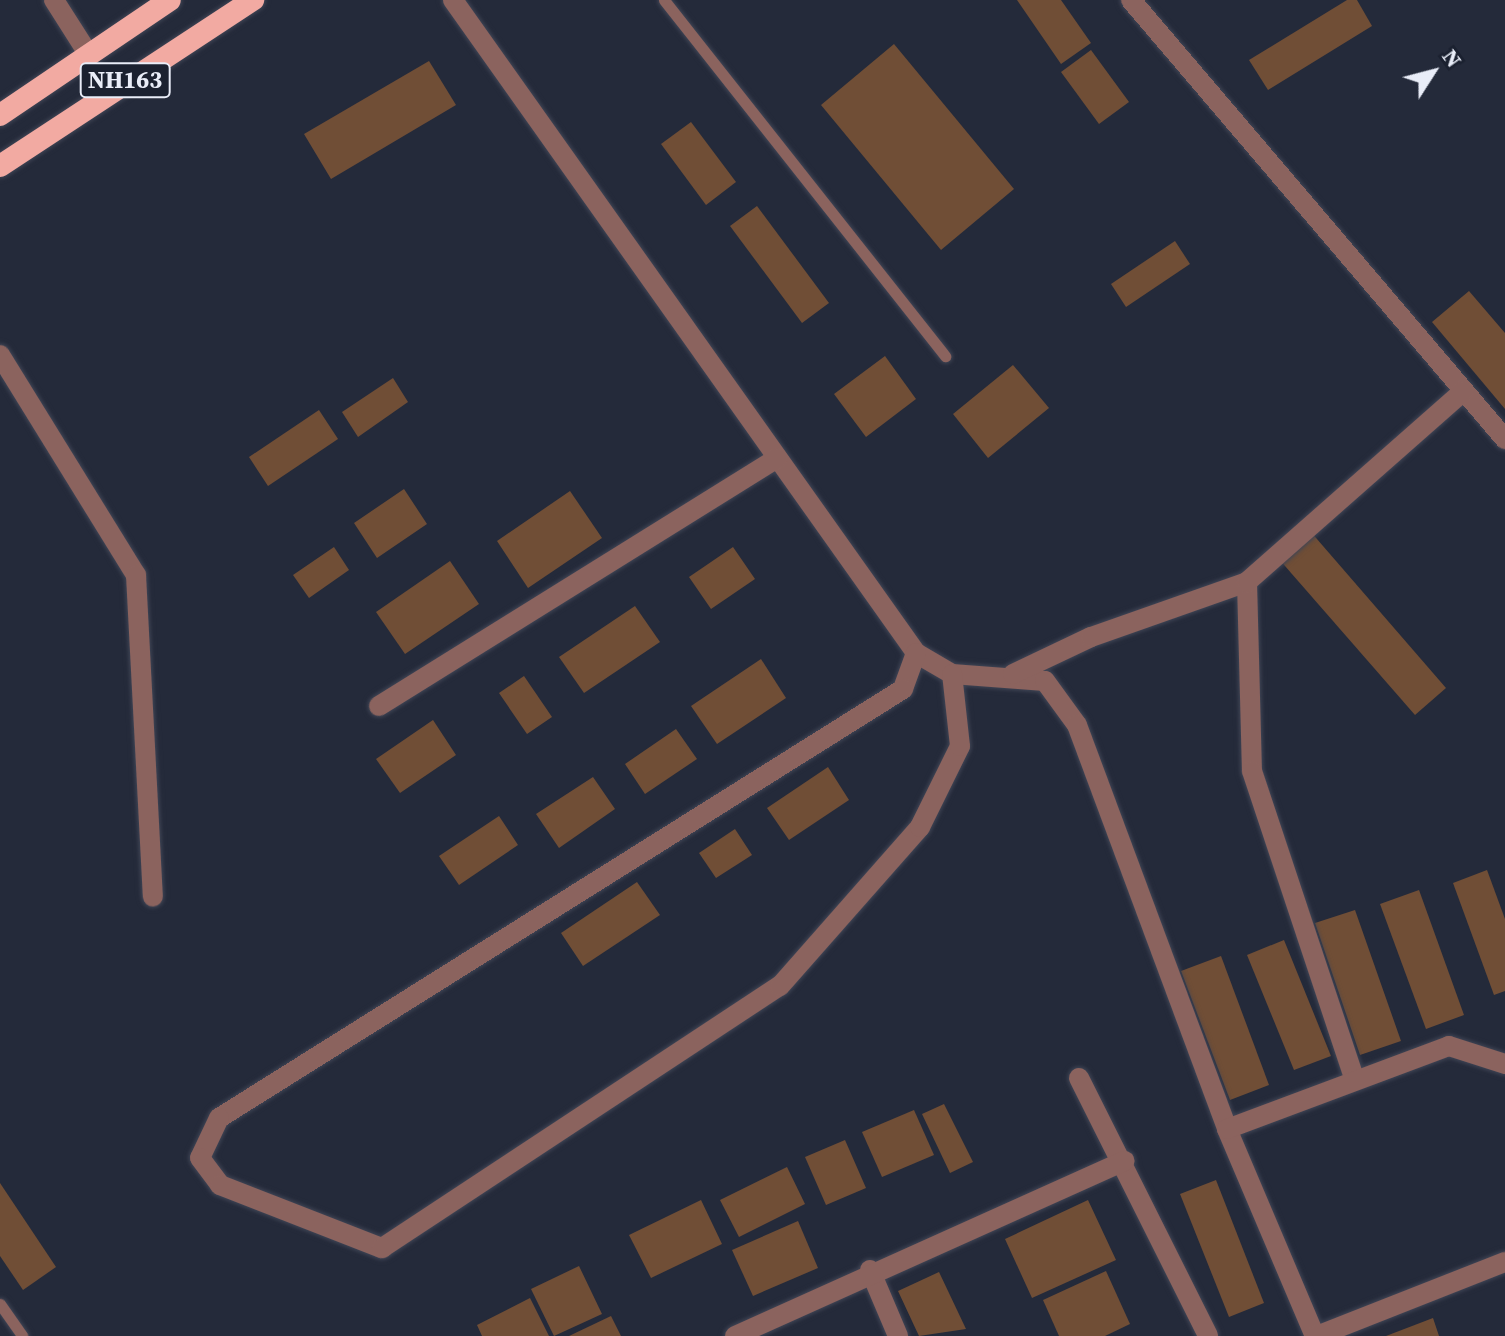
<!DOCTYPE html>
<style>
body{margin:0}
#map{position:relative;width:1505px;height:1336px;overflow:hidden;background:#242a3a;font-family:"Source Serif 4",serif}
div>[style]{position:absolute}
.building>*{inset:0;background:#704e36}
.roads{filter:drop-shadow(0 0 2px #404555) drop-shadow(0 0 2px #404555)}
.service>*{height:11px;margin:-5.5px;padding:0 5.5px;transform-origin:5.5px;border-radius:5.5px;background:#8b635e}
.minor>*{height:20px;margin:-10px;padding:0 10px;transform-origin:10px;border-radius:10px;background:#8b635e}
.trunk>*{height:22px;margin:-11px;padding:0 11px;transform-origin:11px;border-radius:11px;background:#f2aaa2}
span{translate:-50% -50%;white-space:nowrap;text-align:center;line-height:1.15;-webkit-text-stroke:6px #1b2130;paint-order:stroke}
.shield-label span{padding:2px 6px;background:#1b2130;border:2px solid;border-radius:6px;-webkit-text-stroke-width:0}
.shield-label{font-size:24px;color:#e9edf8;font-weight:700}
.north{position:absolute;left:1393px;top:32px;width:80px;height:80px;-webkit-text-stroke:6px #1b2130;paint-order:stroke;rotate:54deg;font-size:22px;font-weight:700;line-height:32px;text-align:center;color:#e9edf8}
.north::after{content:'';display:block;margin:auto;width:28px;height:36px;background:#e9edf8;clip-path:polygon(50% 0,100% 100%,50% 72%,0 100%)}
</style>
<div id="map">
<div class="building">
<i style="clip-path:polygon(1017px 0,1061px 0,1091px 43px,1061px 64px)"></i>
<i style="clip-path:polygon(1347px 0,1357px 0,1372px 26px,1268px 90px,1249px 60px)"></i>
<i style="clip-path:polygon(894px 44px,1014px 189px,941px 250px,821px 105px)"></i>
<i style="clip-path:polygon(1091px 50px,1129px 102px,1099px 124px,1061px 72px)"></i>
<i style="clip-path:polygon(429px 61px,456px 105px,331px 179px,304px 134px)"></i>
<i style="clip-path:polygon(691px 122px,736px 182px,706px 205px,661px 144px)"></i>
<i style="clip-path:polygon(757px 206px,829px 303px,802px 323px,730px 226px)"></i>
<i style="clip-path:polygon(1175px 241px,1190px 264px,1126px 307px,1111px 284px)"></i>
<i style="clip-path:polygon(1469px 291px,1505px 333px,1505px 409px,1432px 322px)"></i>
<i style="clip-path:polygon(885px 356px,916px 399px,866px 437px,834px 394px)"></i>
<i style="clip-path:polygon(1013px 365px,1049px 408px,988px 458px,953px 414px)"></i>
<i style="clip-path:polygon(393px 378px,408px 402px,358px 437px,342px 412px)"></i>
<i style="clip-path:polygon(319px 410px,338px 439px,268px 486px,249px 457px)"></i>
<i style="clip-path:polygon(404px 489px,427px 524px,377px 558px,354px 523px)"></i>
<i style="clip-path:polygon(570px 491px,602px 538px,528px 588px,497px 541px)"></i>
<i style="clip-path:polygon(1310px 531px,1446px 688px,1415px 715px,1278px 558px)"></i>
<i style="clip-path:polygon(334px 547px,349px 570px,309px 598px,293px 575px)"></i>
<i style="clip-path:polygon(733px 547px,755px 579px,711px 609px,689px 577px)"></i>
<i style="clip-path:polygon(450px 561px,479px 604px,405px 654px,376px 612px)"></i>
<i style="clip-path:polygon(635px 606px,660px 642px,584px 693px,559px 657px)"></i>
<i style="clip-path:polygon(761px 659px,786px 698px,717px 744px,691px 706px)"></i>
<i style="clip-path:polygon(524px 676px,552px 717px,527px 734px,499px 693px)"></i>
<i style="clip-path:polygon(433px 720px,456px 755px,400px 793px,376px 759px)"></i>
<i style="clip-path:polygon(676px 729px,697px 759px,645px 794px,625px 764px)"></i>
<i style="clip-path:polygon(828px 767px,849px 800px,789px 840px,767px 808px)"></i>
<i style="clip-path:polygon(593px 777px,615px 809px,559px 848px,536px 814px)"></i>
<i style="clip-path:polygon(499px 816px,518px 845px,459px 885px,439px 856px)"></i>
<i style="clip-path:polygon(735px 829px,752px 855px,716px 878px,699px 853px)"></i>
<i style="clip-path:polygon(1487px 870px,1505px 919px,1505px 991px,1494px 995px,1453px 883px)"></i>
<i style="clip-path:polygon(637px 882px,660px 915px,583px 966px,561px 933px)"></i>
<i style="clip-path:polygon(1419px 890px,1464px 1015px,1426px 1029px,1380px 904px)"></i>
<i style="clip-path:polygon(1355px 910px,1401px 1041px,1360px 1055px,1315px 923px)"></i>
<i style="clip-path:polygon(1284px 940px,1331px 1056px,1294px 1070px,1247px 955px)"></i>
<i style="clip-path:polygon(1221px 956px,1269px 1085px,1230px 1100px,1181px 971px)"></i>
<i style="clip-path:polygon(944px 1104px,973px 1162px,950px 1173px,922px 1114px)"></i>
<i style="clip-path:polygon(914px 1110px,934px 1155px,882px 1177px,862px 1132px)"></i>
<i style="clip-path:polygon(845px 1140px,866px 1188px,826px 1205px,805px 1157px)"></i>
<i style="clip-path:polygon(787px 1167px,805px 1204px,739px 1237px,720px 1200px)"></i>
<i style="clip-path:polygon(1216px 1180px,1264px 1303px,1229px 1317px,1180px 1194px)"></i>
<i style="clip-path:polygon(0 1183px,56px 1267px,23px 1290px,0 1256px)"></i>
<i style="clip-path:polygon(701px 1200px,722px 1244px,651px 1278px,629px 1235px)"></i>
<i style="clip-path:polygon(1088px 1200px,1116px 1260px,1032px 1298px,1005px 1239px)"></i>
<i style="clip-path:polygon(798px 1221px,818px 1268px,753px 1296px,732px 1250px)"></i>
<i style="clip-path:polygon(579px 1266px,602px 1314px,554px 1336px,531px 1289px)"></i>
<i style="clip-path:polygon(1106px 1271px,1130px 1324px,1105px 1336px,1059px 1336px,1043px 1300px)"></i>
<i style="clip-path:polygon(939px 1272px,966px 1329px,919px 1336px,898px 1291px)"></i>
<i style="clip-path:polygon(530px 1298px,549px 1336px,482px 1336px,477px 1325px)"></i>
<i style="clip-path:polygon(611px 1316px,621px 1336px,569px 1336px)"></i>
<i style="clip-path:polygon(1433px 1318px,1439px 1336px,1386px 1336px)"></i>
</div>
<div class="roads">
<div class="service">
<i style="left:664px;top:0;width:454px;rotate:51.7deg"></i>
<i style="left:0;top:1304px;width:39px;rotate:55deg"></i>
</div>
<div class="minor">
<i style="left:54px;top:0;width:65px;rotate:57.5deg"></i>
<i style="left:453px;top:0;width:800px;rotate:54.66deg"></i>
<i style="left:916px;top:653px;width:42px;rotate:30.3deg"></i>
<i style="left:952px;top:674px;width:93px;rotate:4.3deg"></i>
<i style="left:1045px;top:681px;width:54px;rotate:54deg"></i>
<i style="left:1077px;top:725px;width:431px;rotate:69.6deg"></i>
<i style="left:1227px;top:1129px;width:225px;rotate:67deg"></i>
<i style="left:1131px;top:0;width:577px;rotate:49.57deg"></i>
<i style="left:0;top:355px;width:259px;rotate:58.3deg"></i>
<i style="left:136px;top:575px;width:322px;rotate:87deg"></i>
<i style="left:1247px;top:582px;width:189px;rotate:88.5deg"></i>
<i style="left:1252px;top:771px;width:326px;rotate:71.6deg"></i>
<i style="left:916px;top:653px;width:38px;rotate:110deg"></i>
<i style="left:903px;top:689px;width:807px;rotate:147.9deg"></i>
<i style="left:219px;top:1118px;width:44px;rotate:115.4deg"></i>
<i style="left:200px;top:1158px;width:34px;rotate:53deg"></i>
<i style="left:220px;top:1185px;width:174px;rotate:21.3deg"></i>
<i style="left:382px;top:1248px;width:476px;rotate:-33.4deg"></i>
<i style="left:780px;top:986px;width:212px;rotate:-48.6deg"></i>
<i style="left:920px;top:827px;width:90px;rotate:-63.7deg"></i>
<i style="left:960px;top:746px;width:72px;rotate:-96.3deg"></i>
<i style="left:1013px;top:674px;width:86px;rotate:-25.4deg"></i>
<i style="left:1091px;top:637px;width:165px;rotate:-19.4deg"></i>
<i style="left:1247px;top:582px;width:289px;rotate:-41.4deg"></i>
<i style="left:379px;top:706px;width:469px;rotate:-31.9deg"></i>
<i style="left:1079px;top:1078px;width:288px;rotate:63.4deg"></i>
<i style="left:1227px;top:1129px;width:237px;rotate:-20.5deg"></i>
<i style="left:1449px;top:1046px;width:59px;rotate:17.8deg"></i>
<i style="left:870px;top:1270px;width:72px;rotate:67deg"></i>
<i style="left:735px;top:1336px;width:427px;rotate:-24.2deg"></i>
<i style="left:1317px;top:1336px;width:202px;rotate:-21.5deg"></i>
</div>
<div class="trunk">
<i style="left:0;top:115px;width:205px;rotate:-34.1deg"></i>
<i style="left:0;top:166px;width:303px;rotate:-33.3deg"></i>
</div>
</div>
<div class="shield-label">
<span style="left:125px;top:80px">NH163</span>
</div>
<div class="north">N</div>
</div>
